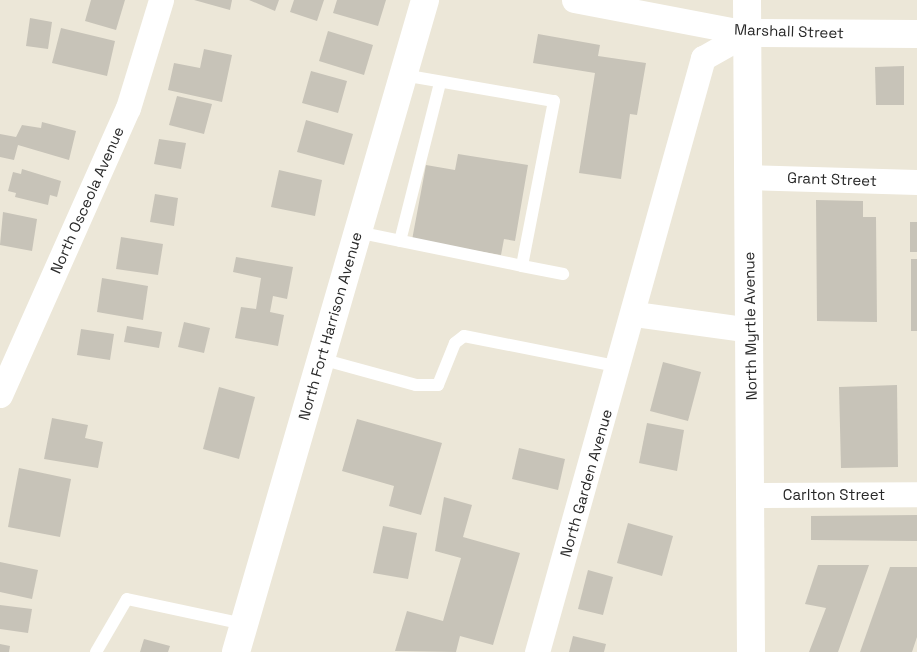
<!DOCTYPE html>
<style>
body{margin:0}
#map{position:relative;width:917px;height:652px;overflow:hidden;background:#ece7d8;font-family:"Space Grotesk",sans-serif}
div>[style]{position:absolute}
.building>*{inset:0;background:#c7c3b8}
.lane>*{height:12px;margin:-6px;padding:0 6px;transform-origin:6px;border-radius:6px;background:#fff}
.street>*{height:25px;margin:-12.5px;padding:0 12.5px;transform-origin:12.5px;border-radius:12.5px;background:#fff}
.secondary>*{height:28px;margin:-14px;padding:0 14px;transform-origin:14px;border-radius:14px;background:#fff}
span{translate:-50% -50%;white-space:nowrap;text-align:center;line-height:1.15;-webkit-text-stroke:4px #fff;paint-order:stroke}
.street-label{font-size:15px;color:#282828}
</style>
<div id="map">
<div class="building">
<i style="clip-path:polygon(91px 0,125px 0,116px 30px,85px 21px)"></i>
<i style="clip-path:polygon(194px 0,232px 0,230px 10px)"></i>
<i style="clip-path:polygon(249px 0,279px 0,275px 11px)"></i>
<i style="clip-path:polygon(294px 0,324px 0,317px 21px,290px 12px)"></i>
<i style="clip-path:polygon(337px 0,386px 0,378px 26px,333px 13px)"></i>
<i style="clip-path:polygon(30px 18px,52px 22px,48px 49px,26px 46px)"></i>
<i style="clip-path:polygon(61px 28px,115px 41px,107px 76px,52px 63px)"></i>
<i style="clip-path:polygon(328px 31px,373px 45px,364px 75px,319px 61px)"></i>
<i style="clip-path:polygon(538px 34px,600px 45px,598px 56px,646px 63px,637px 115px,630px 114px,621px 179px,579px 173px,595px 73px,533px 63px)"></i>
<i style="clip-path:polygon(204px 49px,232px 55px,222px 102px,168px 90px,174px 63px,200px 68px)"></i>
<i style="clip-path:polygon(904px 66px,904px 105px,876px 105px,875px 67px)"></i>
<i style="clip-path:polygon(311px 71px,347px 81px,338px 113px,302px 103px)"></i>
<i style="clip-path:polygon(177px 96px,212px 104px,204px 134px,169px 125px)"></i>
<i style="clip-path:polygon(306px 120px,353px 134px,344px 165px,297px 152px)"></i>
<i style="clip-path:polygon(42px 122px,76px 131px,69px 160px,18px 145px,14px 160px,0 157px,0 134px,16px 137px,22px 125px,41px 128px)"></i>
<i style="clip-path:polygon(159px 139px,186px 143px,181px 169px,154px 164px)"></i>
<i style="clip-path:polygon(458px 154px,528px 165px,515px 241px,504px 239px,501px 255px,412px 240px,426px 165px,455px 170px)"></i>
<i style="clip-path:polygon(22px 169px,61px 181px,57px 197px,50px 195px,48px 205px,15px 197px,16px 193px,8px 191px,13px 172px,21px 174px)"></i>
<i style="clip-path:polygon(279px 170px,322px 180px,315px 216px,271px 207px)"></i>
<i style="clip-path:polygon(155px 194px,178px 198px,174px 226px,150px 222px)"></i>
<i style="clip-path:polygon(816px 200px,863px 201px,863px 217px,876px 217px,877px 322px,817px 321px)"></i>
<i style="clip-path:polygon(3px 212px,37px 219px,32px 251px,0 245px)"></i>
<i style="clip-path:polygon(910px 222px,917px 222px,917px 252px,910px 252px)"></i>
<i style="clip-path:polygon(121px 237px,163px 244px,158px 275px,116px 269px)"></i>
<i style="clip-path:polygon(236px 257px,293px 267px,287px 299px,273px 296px,270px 312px,284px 315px,278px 346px,235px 338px,241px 307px,256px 309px,261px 278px,233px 272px)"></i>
<i style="clip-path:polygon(911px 259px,917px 259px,917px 331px,911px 331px)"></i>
<i style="clip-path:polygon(102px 278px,148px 286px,143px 320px,97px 312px)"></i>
<i style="clip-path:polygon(184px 322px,210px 328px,204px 353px,178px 347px)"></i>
<i style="clip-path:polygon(127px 326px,162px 332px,159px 348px,124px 342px)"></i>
<i style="clip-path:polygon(81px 329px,114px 334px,110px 360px,77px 355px)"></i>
<i style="clip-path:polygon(663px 362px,701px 372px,688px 421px,650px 411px)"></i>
<i style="clip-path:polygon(897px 385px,898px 467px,841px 468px,839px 387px)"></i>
<i style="clip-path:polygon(219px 387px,255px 397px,239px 459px,203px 449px)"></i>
<i style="clip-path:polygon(52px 418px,88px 425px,85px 438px,103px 442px,98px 468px,44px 459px)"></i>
<i style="clip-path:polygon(357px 419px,442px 443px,421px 515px,389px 506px,394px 486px,342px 471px)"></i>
<i style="clip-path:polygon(647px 423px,684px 430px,677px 471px,639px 463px)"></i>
<i style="clip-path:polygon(519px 448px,565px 459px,558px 490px,512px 479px)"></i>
<i style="clip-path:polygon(19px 468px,71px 479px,60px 537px,8px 527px)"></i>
<i style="clip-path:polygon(444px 497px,472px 505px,463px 537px,520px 553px,493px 645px,460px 636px,456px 652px,395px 651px,407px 611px,443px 621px,461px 558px,435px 551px)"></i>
<i style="clip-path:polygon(917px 515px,917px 541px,811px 540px,811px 516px)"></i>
<i style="clip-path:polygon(628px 523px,673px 536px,662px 576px,617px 563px)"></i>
<i style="clip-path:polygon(383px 526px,417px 533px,408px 579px,373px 573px)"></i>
<i style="clip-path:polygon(0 562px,38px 570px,32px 599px,0 592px)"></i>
<i style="clip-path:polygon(818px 565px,869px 565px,838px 652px,809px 652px,826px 608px,805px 604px)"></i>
<i style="clip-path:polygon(890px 567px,917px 567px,917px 637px,912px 652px,860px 652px)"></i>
<i style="clip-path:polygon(588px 570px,613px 577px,603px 615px,578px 609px)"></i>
<i style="clip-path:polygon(0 605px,32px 609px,28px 633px,0 629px)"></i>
<i style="clip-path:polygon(573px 636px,606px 644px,604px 652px,569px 652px)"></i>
<i style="clip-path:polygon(144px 639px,170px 646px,168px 652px,140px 652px)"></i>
<i style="clip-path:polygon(0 644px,10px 646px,9px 652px,0 652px)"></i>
</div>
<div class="lane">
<i style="left:403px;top:75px;width:153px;rotate:9.8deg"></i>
<i style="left:554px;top:101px;width:168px;rotate:101deg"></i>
<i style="left:522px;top:266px;width:42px;rotate:11deg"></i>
<i style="left:357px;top:232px;width:168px;rotate:11.6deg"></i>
<i style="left:400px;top:241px;width:163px;rotate:-75.8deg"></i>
<i style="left:321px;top:359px;width:98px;rotate:15.3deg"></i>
<i style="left:416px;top:385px;width:22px"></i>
<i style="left:438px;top:385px;width:45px;rotate:-68deg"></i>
<i style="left:455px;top:343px;width:11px;rotate:-38deg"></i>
<i style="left:464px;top:336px;width:159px;rotate:11.2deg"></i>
<i style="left:96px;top:652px;width:61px;rotate:-59.7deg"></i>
<i style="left:127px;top:599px;width:120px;rotate:12.1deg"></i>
</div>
<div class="street">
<i style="left:574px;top:0;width:176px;rotate:10.8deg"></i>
<i style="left:747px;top:177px;width:170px;rotate:1.7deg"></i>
<i style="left:635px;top:314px;width:116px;rotate:7.9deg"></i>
<i style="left:0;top:395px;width:314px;rotate:-66deg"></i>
<i style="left:128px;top:108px;width:113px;rotate:-73deg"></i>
<i style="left:752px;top:495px;width:165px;rotate:-0.3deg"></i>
<i style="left:537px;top:652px;width:617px;rotate:-74.39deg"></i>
<i style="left:703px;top:58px;width:51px;rotate:-29.6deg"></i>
</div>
<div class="secondary">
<i style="left:747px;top:0;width:652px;rotate:89.65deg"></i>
<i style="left:747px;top:33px;width:170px;rotate:0.3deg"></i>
<i style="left:236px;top:652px;width:679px;rotate:-73.83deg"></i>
</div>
<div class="street-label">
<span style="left:789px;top:31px;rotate:2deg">Marshall Street</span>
<span style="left:832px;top:179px;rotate:2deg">Grant Street</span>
<span style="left:87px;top:200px;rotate:-66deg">North Osceola Avenue</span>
<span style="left:330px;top:326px;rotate:-74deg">North Fort Harrison Avenue</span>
<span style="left:750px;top:326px;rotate:-91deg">North Myrtle Avenue</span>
<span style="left:586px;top:483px;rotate:-74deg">North Garden Avenue</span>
<span style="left:834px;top:495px">Carlton Street</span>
</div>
</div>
